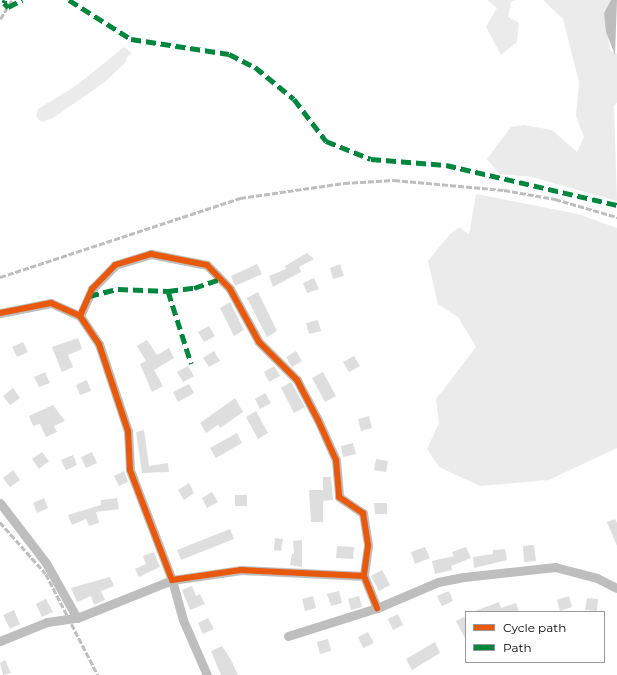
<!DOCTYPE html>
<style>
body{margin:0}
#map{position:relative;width:617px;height:675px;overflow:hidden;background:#fff;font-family:Montserrat,sans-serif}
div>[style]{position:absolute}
.green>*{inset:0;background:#ebebeb}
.water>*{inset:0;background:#bdbdbd}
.building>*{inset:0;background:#dedede}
.street>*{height:9px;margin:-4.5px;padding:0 4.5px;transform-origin:4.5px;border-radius:4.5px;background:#bebebe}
.rail>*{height:2.5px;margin-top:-1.25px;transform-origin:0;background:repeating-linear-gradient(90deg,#bebebe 0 6px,transparent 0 8px)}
.quiet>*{height:5px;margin-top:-2.5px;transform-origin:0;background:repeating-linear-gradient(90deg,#00873e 0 10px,transparent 0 15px)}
.cycleway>*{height:6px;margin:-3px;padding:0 3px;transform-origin:3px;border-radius:3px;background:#e8590c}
span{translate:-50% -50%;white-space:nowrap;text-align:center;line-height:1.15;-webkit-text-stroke:3.5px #fff;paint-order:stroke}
.legend{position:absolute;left:465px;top:611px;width:140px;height:52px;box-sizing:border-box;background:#fff;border:1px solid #999;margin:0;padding:5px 7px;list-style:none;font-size:12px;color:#000}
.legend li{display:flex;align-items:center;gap:8px;height:20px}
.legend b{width:20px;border:1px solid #999}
</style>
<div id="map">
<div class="green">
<i style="clip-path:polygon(487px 0,515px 0,511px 2px,508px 17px,519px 23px,517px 42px,501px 55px,486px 27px,497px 8px)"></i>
<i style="clip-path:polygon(543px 0,611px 0,604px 13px,610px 50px,617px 54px,617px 102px,614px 106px,617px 201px,532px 177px,500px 174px,487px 159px,511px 127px,524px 125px,552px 130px,577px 152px,584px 137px,576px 116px,579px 82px,563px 19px)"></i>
<i style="clip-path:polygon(124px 47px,132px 53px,127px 57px,125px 63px,105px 82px,53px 118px,41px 122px,36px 116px,38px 109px,77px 85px)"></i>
<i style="clip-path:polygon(476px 194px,578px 214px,617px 228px,617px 448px,549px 480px,480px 486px,439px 467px,427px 449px,439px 423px,436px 399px,476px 347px,458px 317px,438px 304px,428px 261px,450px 234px,460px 227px,469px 235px)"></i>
</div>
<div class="water">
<i style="clip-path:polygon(611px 0,617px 0,615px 55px,606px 32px,604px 13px)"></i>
</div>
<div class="building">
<i style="clip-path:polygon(307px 253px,314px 259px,299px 267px,301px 272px,273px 287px,269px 276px,286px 269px,285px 266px)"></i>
<i style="clip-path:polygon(257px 264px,262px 274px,235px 286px,231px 276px)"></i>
<i style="clip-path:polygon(340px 264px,344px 276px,333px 279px,330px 268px)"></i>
<i style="clip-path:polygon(314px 278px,319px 289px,307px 293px,303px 283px)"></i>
<i style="clip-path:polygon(258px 292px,277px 331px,267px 337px,247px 298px)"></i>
<i style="clip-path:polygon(230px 302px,244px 330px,234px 336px,220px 308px)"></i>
<i style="clip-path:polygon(318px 320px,321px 331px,309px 334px,306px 323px)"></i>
<i style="clip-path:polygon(209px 326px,215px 336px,204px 342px,198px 332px)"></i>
<i style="clip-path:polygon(78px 338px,82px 349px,68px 355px,73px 367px,62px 372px,52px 347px)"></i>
<i style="clip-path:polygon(147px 340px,157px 355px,169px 348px,174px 358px,154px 370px,163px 386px,152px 392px,140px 364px,146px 361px,137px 346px)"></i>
<i style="clip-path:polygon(23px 342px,28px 352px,17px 357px,12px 347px)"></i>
<i style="clip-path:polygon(214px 351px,220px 361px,209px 367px,203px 358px)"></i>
<i style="clip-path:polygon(296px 351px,302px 361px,292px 367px,286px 357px)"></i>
<i style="clip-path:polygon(354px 356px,360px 366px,349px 372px,343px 362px)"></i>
<i style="clip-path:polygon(188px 366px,194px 376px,183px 382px,177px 372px)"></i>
<i style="clip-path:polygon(274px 366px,280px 376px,269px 382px,264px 372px)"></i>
<i style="clip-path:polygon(45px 372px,50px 383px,39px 387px,34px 377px)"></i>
<i style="clip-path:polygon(323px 372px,336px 396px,325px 402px,312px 378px)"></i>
<i style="clip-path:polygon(87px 380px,91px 391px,80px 395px,76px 385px)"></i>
<i style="clip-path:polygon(291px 382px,305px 407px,294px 413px,281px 388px)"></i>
<i style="clip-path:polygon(189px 384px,194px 393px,178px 402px,173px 392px)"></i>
<i style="clip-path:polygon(13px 388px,20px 398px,10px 405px,3px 396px)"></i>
<i style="clip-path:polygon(265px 393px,271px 403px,260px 409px,255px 399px)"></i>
<i style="clip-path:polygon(235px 398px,243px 412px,220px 428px,218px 425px,206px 433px,200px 423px)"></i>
<i style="clip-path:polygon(53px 405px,65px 421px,54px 426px,57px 432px,46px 437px,40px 424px,33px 426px,29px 416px)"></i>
<i style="clip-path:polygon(256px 411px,268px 433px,258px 439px,246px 417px)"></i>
<i style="clip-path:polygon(369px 416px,372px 428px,361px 431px,358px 419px)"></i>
<i style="clip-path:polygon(144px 430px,149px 466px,168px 463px,169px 472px,142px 473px,136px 432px)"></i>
<i style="clip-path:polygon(237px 433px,242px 443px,216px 458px,210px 448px)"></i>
<i style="clip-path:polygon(353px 443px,356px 454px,343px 457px,341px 446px)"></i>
<i style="clip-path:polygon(42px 452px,49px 461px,39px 469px,32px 459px)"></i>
<i style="clip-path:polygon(92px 452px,97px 463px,86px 468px,81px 457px)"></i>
<i style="clip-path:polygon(73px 455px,77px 465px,66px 470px,61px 460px)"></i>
<i style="clip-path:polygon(376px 459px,388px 461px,386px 472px,374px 470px)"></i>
<i style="clip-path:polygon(13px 470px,20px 480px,10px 487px,3px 478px)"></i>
<i style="clip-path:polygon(124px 471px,128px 482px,119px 486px,114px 476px)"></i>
<i style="clip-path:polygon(323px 477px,331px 477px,333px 500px,323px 501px,323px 522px,311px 522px,309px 490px,323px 490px)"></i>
<i style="clip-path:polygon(189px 483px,194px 493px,184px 500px,178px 490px)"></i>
<i style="clip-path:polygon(212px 492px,218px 502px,207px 508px,202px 498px)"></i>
<i style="clip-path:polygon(235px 495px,247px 495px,247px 506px,235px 506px)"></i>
<i style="clip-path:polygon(44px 498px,48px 508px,37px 513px,33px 503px)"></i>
<i style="clip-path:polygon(117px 498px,119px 509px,96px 512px,99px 523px,89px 526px,86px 519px,72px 525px,68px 515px,101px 505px,101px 500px)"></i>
<i style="clip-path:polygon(374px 503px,387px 503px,387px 514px,375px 514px)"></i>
<i style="clip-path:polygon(615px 519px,617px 523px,617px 546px,607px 522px)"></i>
<i style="clip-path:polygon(230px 529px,234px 539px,181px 560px,177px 550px)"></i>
<i style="clip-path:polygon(275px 538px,283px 539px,281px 551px,274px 550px)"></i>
<i style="clip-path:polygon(302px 540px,302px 567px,290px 565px,292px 554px,294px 554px,293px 541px)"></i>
<i style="clip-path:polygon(534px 545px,536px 561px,524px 562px,523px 546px)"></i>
<i style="clip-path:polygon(337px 546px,354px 547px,353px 559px,336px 558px)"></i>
<i style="clip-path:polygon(425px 547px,430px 558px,415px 564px,411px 552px)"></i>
<i style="clip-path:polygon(466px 547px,471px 558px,451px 566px,452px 570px,435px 574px,432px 561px,454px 556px,452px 552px)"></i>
<i style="clip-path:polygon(505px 549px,507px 560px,474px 568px,473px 557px,493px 554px,493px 550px)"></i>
<i style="clip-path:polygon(154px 552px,160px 567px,139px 577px,135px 569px,146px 564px,143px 556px)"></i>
<i style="clip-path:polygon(382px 570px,390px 585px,379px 591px,371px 576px)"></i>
<i style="clip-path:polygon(110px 577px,114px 586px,101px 591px,105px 600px,94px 605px,91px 596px,77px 602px,71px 588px)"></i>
<i style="clip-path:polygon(192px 586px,196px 596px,200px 594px,205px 604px,190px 610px,182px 590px)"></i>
<i style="clip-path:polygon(339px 591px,342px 603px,331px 606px,327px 594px)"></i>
<i style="clip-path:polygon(449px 591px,453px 601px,442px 606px,437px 596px)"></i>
<i style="clip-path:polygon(313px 596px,316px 608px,305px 611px,302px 599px)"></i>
<i style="clip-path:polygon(359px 596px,362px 607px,351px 610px,348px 599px)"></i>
<i style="clip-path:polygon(569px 596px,572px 607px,560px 611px,557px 600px)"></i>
<i style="clip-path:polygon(587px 598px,598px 599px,597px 611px,585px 610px)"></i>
<i style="clip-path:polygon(46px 599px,53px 612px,42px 617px,36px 604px)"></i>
<i style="clip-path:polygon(499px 602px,501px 608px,516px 603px,519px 612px,472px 612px)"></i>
<i style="clip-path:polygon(14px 610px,20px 624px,10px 629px,3px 615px)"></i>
<i style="clip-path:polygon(398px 614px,403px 625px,393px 630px,388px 619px)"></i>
<i style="clip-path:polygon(466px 616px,466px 640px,456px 621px)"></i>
<i style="clip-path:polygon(208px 618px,214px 629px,203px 634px,198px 623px)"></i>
<i style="clip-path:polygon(368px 632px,374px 643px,363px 648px,358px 637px)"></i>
<i style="clip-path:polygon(328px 639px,331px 651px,320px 654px,317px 642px)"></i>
<i style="clip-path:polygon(435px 642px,440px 653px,412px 670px,406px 659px)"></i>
<i style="clip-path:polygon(222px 646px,230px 658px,238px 675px,221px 675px,211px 651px)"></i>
<i style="clip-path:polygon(5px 660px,11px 673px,3px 675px,0 663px)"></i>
</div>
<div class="street">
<i style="left:0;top:313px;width:52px;rotate:-11.1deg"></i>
<i style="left:51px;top:303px;width:32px;rotate:24deg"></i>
<i style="left:80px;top:316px;width:34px;rotate:56deg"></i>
<i style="left:99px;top:344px;width:92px;rotate:71.6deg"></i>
<i style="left:128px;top:431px;width:39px;rotate:87deg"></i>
<i style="left:130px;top:470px;width:118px;rotate:69.1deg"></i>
<i style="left:172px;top:580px;width:70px;rotate:-8.2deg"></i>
<i style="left:241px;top:570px;width:123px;rotate:2.8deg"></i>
<i style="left:80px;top:316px;width:30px;rotate:-66deg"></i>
<i style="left:92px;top:289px;width:33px;rotate:-46deg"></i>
<i style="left:115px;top:265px;width:38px;rotate:-17deg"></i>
<i style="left:151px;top:254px;width:57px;rotate:11.1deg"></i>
<i style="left:207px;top:265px;width:33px;rotate:46deg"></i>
<i style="left:230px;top:289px;width:60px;rotate:61.3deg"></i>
<i style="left:259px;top:342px;width:54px;rotate:45deg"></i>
<i style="left:297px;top:380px;width:45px;rotate:62.3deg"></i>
<i style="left:318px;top:420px;width:44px;rotate:65.8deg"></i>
<i style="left:336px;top:460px;width:37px;rotate:85deg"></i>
<i style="left:339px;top:497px;width:29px;rotate:34deg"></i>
<i style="left:363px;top:513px;width:33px;rotate:81deg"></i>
<i style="left:368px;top:546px;width:30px;rotate:98deg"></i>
<i style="left:364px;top:576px;width:35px;rotate:68deg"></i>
<i style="left:0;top:503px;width:76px;rotate:52.5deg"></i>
<i style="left:46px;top:563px;width:63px;rotate:60.6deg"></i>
<i style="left:288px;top:636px;width:93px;rotate:-17.5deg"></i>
<i style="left:377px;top:608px;width:66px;rotate:-23.1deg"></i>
<i style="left:438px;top:582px;width:26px;rotate:-11deg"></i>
<i style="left:464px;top:577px;width:92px;rotate:-6.3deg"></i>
<i style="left:555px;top:567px;width:43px;rotate:14.7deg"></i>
<i style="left:597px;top:578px;width:22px;rotate:27deg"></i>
<i style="left:0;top:641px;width:51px;rotate:-22deg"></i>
<i style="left:47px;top:622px;width:30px;rotate:-8deg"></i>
<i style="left:77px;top:618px;width:102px;rotate:-21.8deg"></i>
<i style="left:172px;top:580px;width:41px;rotate:74.6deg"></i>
<i style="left:183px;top:620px;width:60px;rotate:66.4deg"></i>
</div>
<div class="rail">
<i style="left:0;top:19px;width:22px;rotate:-58deg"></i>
<i style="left:0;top:277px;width:253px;rotate:-18.2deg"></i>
<i style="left:240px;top:198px;width:105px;rotate:-8.2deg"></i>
<i style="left:344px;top:183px;width:50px;rotate:-3.4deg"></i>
<i style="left:394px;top:180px;width:110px;rotate:5.2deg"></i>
<i style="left:504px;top:190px;width:52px;rotate:10deg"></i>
<i style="left:555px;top:199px;width:65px;rotate:16.2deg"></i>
<i style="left:0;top:522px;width:69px;rotate:48.5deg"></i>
<i style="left:46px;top:574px;width:114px;rotate:62.8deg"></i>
</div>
<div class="quiet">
<i style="left:5px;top:0;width:3px;rotate:108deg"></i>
<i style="left:4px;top:3px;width:6px;rotate:45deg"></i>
<i style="left:8px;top:7px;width:16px;rotate:-27deg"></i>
<i style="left:69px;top:0;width:73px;rotate:32.2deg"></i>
<i style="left:131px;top:39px;width:99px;rotate:8.7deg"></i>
<i style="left:229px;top:54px;width:29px;rotate:27deg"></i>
<i style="left:255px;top:67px;width:50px;rotate:39.4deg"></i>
<i style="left:294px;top:99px;width:53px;rotate:52.7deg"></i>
<i style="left:326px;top:141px;width:48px;rotate:21.8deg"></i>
<i style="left:371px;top:159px;width:75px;rotate:4.6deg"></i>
<i style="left:446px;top:165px;width:176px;rotate:13.2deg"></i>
<i style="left:168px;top:291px;width:76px;rotate:72.3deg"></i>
<i style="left:89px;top:296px;width:30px;rotate:-14deg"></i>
<i style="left:118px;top:289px;width:50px;rotate:2.3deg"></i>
<i style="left:168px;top:291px;width:26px;rotate:-7deg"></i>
<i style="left:194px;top:288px;width:28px;rotate:-19deg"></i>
</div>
<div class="cycleway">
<i style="left:0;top:313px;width:52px;rotate:-11.1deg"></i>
<i style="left:51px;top:303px;width:32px;rotate:24deg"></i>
<i style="left:80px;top:316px;width:34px;rotate:56deg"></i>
<i style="left:99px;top:344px;width:92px;rotate:71.6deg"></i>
<i style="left:128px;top:431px;width:39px;rotate:87deg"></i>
<i style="left:130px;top:470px;width:118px;rotate:69.1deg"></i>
<i style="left:172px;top:580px;width:70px;rotate:-8.2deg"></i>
<i style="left:241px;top:570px;width:123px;rotate:2.8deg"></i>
<i style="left:80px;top:316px;width:30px;rotate:-66deg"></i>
<i style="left:92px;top:289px;width:33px;rotate:-46deg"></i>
<i style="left:115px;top:265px;width:38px;rotate:-17deg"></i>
<i style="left:151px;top:254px;width:57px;rotate:11.1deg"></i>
<i style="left:207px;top:265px;width:33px;rotate:46deg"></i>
<i style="left:230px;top:289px;width:60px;rotate:61.3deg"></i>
<i style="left:259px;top:342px;width:54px;rotate:45deg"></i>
<i style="left:297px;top:380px;width:45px;rotate:62.3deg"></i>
<i style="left:318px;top:420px;width:44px;rotate:65.8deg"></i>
<i style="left:336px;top:460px;width:37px;rotate:85deg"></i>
<i style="left:339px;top:497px;width:29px;rotate:34deg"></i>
<i style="left:363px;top:513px;width:33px;rotate:81deg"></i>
<i style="left:368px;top:546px;width:30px;rotate:98deg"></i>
<i style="left:364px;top:576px;width:35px;rotate:68deg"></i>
</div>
<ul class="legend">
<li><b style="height:5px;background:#e8590c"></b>Cycle path</li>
<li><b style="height:5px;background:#00873e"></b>Path</li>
</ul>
</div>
